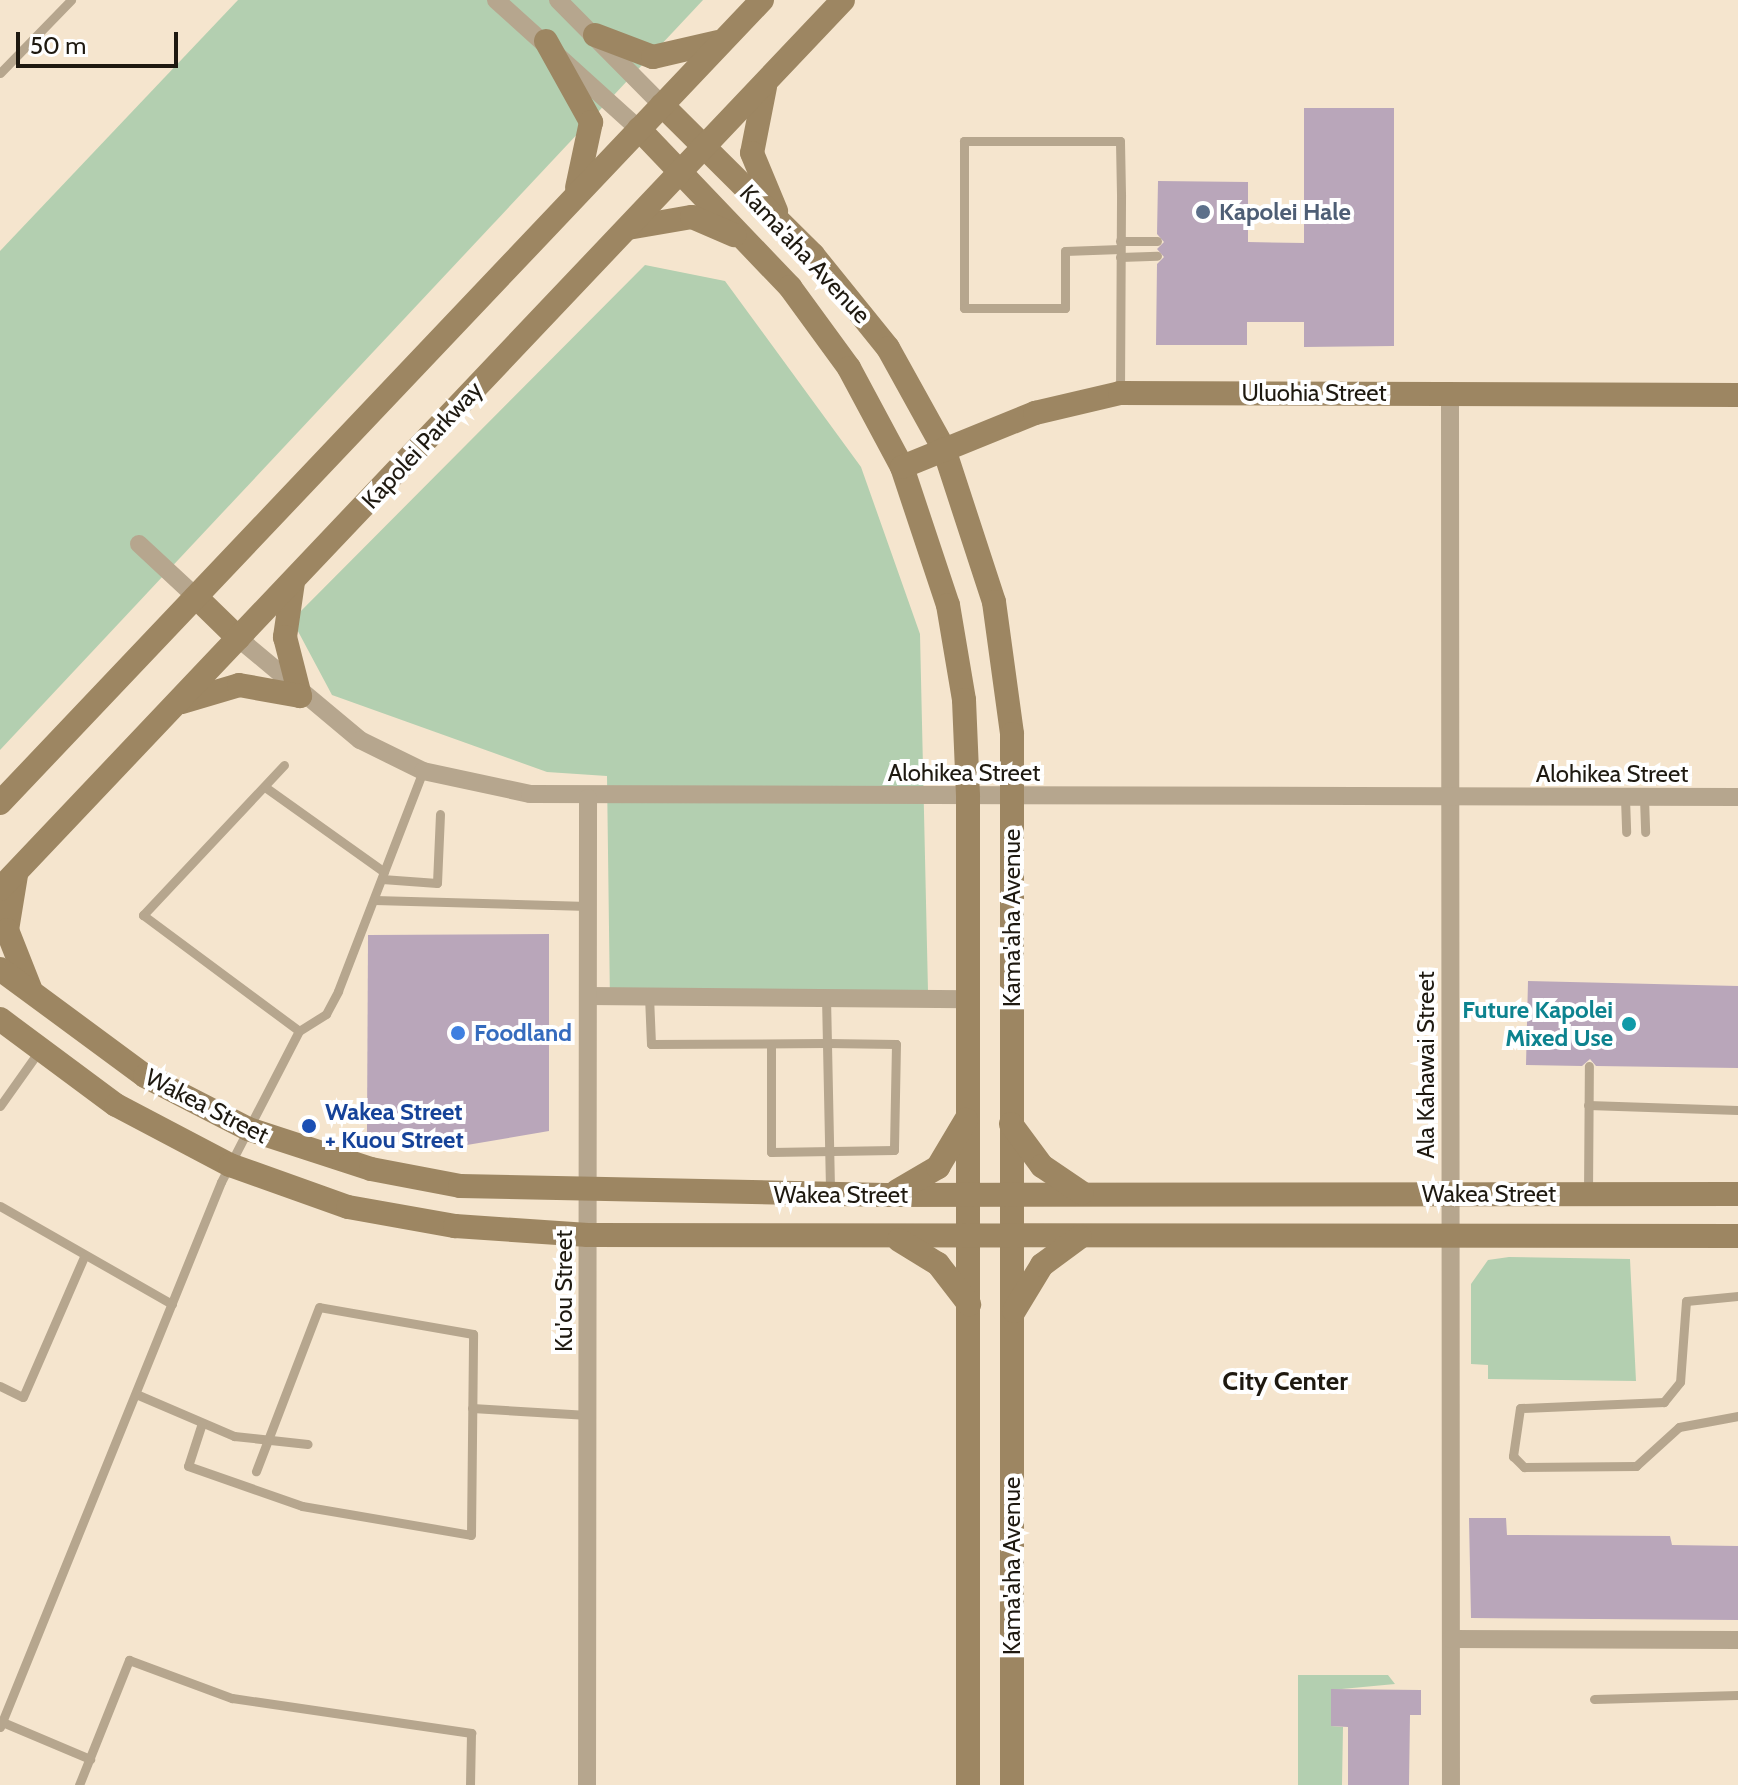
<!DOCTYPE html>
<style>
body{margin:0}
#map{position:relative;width:1738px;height:1785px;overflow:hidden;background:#f5e5ce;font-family:Cabin,sans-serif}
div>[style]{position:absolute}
.green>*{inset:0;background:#b3cfb0}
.building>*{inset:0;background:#b9a6ba}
.lane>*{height:9px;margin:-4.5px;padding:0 4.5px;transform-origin:4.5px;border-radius:4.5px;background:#b6a68e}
.street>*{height:18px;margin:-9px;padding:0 9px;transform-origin:9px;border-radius:9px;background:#b6a68e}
.secondary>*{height:24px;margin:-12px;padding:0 12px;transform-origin:12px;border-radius:12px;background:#9d8662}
.dots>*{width:22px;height:22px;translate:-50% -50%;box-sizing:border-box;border:4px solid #fff;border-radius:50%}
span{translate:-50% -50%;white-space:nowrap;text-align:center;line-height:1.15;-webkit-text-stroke:8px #fff;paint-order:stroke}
.service-label{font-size:24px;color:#4e5e75;font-weight:700}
.left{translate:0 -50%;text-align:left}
.street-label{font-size:24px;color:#1e1910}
.culture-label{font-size:24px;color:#0d838f;font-weight:700}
.right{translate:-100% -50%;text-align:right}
.shop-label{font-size:24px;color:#366cbe;font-weight:700}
.transit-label{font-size:24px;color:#164399;font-weight:700}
.neighbourhood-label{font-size:26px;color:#1e1910;font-weight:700}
.scale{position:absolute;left:16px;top:32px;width:162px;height:36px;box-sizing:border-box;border:4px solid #1e1910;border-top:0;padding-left:10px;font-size:24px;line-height:28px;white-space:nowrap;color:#1e1910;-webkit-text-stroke:6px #fff;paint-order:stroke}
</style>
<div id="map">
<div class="green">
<i style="clip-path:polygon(238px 0,703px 0,0 750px,0 251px)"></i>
<i style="clip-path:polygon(645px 265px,725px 281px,861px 467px,920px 634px,928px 991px,610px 1005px,607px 776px,547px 772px,332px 695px,292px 620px)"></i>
<i style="clip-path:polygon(1509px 1257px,1630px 1259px,1636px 1381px,1488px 1379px,1488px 1365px,1471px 1364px,1471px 1284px,1488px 1260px)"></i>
<i style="clip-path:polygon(1298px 1675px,1388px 1675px,1395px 1684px,1331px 1690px,1331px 1726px,1343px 1727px,1342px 1785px,1298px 1785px)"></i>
</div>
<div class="building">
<i style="clip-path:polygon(1304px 108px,1394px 108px,1394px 346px,1304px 347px,1304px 322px,1247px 322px,1247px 345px,1156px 345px,1157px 264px,1164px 257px,1157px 249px,1164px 242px,1157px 234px,1158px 181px,1248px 182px,1248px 242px,1304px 243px)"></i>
<i style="clip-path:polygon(549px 934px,549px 1131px,461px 1146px,367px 1132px,368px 935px)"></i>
<i style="clip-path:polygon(1528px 981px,1738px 986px,1738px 1068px,1596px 1066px,1590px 1059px,1582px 1066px,1526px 1065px)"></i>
<i style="clip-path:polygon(1469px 1518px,1506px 1518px,1507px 1535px,1670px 1536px,1672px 1545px,1738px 1546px,1738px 1620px,1471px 1618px)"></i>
<i style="clip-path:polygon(1331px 1689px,1421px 1690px,1421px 1715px,1410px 1715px,1409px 1785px,1348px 1785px,1348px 1727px,1331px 1726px)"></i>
</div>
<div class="lane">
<i style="left:0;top:73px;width:102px;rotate:-45.8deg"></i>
<i style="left:1120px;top:241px;width:37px"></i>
<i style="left:1120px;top:257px;width:37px;rotate:-2deg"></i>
<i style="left:1120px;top:393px;width:199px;rotate:-89.7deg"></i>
<i style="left:1121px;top:194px;width:53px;rotate:-91.1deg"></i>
<i style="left:1120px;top:141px;width:156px;rotate:180deg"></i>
<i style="left:964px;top:141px;width:167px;rotate:90deg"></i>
<i style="left:964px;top:308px;width:101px"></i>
<i style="left:1065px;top:308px;width:57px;rotate:-90deg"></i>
<i style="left:1065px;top:251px;width:55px;rotate:-2.1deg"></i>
<i style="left:284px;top:765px;width:206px;rotate:133.2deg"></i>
<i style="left:143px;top:915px;width:194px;rotate:36.6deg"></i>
<i style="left:265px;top:787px;width:146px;rotate:35.5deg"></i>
<i style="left:1625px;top:798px;width:34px;rotate:88deg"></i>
<i style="left:1644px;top:798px;width:34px;rotate:88deg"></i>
<i style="left:382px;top:879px;width:55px;rotate:4.2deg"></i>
<i style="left:437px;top:883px;width:69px;rotate:-87.5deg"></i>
<i style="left:374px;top:900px;width:214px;rotate:1.6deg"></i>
<i style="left:649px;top:996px;width:48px;rotate:87.6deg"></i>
<i style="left:651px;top:1044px;width:176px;rotate:-0.3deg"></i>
<i style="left:827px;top:1043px;width:69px;rotate:0.8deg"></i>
<i style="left:896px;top:1044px;width:106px;rotate:91.1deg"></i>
<i style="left:894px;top:1150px;width:123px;rotate:179.1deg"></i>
<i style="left:771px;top:1152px;width:108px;rotate:-90deg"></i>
<i style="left:826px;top:997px;width:197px;rotate:88.8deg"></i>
<i style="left:1588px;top:1105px;width:150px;rotate:1.9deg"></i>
<i style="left:0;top:1106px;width:67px;rotate:-54.7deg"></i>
<i style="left:1588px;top:1194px;width:128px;rotate:-89.6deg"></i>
<i style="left:0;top:1206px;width:198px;rotate:29.7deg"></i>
<i style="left:1738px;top:1296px;width:52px;rotate:174.5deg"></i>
<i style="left:1686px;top:1301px;width:81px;rotate:94.2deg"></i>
<i style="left:1680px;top:1382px;width:26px;rotate:129deg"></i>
<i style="left:1664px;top:1402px;width:144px;rotate:177.6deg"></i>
<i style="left:1520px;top:1408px;width:49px;rotate:98.3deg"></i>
<i style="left:1513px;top:1456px;width:16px;rotate:45deg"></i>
<i style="left:1524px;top:1467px;width:112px;rotate:-0.5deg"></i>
<i style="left:1636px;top:1466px;width:58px;rotate:-42.2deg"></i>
<i style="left:1679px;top:1427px;width:60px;rotate:-10.6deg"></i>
<i style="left:0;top:1386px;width:25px;rotate:26deg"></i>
<i style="left:23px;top:1397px;width:153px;rotate:-66.5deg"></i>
<i style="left:136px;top:1394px;width:107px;rotate:23.2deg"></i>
<i style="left:234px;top:1436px;width:74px;rotate:6.2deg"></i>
<i style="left:472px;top:1408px;width:116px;rotate:3.5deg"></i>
<i style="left:202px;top:1423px;width:45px;rotate:108deg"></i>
<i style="left:188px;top:1466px;width:121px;rotate:19.3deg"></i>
<i style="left:302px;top:1506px;width:171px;rotate:9.7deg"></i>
<i style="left:471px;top:1535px;width:201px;rotate:-89.4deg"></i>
<i style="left:473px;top:1334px;width:156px;rotate:-170.1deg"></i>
<i style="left:319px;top:1307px;width:176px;rotate:111deg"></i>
<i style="left:1594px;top:1699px;width:144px;rotate:-1.6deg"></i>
<i style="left:0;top:1721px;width:98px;rotate:22.9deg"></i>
<i style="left:0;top:1727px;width:588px;rotate:-67.93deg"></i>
<i style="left:221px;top:1182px;width:170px;rotate:-62.7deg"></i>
<i style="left:299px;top:1031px;width:32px;rotate:-32deg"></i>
<i style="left:326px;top:1014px;width:26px;rotate:-62deg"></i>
<i style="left:338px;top:991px;width:236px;rotate:-68.9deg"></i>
<i style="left:79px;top:1785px;width:135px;rotate:-68.2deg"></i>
<i style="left:129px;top:1660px;width:110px;rotate:20.3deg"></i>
<i style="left:232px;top:1698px;width:242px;rotate:8.3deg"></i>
<i style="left:471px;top:1733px;width:52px;rotate:91.1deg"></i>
</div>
<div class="street">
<i style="left:496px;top:0;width:193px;rotate:42.1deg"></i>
<i style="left:558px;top:0;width:148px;rotate:45.3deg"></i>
<i style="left:1450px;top:393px;width:1392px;rotate:89.96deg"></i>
<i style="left:139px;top:544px;width:78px;rotate:42.9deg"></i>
<i style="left:238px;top:638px;width:159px;rotate:39.9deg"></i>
<i style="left:360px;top:740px;width:70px;rotate:26.2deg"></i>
<i style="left:423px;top:771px;width:109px;rotate:12.1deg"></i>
<i style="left:530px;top:794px;width:1208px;rotate:0.14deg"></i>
<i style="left:588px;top:996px;width:379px;rotate:0.5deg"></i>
<i style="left:1451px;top:1639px;width:287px;rotate:0.2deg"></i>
<i style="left:587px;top:1785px;width:987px;rotate:-89.94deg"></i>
</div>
<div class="secondary">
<i style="left:595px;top:35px;width:62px;rotate:20.8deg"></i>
<i style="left:653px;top:57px;width:67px;rotate:-13deg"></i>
<i style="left:546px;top:41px;width:93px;rotate:60.9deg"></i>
<i style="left:591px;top:122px;width:67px;rotate:102deg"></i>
<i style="left:765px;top:87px;width:67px;rotate:101.1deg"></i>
<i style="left:752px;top:153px;width:63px;rotate:67.5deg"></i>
<i style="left:662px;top:105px;width:213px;rotate:44.8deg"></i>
<i style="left:813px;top:255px;width:119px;rotate:51.1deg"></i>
<i style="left:888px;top:348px;width:115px;rotate:61deg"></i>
<i style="left:944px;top:449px;width:161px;rotate:71.9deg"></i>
<i style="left:994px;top:602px;width:133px;rotate:82.2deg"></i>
<i style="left:1012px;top:734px;width:1051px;rotate:90deg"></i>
<i style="left:639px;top:129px;width:219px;rotate:46.3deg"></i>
<i style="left:790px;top:287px;width:100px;rotate:53.9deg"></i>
<i style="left:849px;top:368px;width:112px;rotate:61.8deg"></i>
<i style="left:902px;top:467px;width:145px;rotate:71.6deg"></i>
<i style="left:948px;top:605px;width:96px;rotate:80.4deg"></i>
<i style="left:964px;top:700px;width:97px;rotate:87.6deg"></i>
<i style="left:968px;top:797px;width:988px;rotate:90deg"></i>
<i style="left:628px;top:228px;width:65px;rotate:-9.8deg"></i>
<i style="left:692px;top:217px;width:46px;rotate:23.2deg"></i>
<i style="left:902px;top:467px;width:144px;rotate:-22.1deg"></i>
<i style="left:1035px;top:413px;width:87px;rotate:-13.2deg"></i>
<i style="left:1120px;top:393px;width:618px;rotate:0.19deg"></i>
<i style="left:293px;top:582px;width:56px;rotate:98.3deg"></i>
<i style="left:285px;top:637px;width:61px;rotate:75.7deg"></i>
<i style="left:196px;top:597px;width:59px;rotate:44.3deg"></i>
<i style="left:182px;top:702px;width:59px;rotate:-16.6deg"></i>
<i style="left:239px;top:685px;width:62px;rotate:10.2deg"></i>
<i style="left:0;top:803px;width:1107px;rotate:-46.5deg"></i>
<i style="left:16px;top:875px;width:56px;rotate:99.3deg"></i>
<i style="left:7px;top:930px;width:62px;rotate:68.4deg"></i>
<i style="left:0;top:889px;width:1225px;rotate:-46.52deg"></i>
<i style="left:0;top:969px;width:180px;rotate:36.4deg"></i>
<i style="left:145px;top:1076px;width:116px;rotate:27.2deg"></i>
<i style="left:248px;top:1129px;width:129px;rotate:18deg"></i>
<i style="left:371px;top:1169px;width:91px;rotate:10.8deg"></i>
<i style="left:460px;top:1186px;width:425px;rotate:1.2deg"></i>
<i style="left:885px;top:1195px;width:853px;rotate:-0.07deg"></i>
<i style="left:0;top:1019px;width:144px;rotate:36.6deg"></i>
<i style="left:116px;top:1105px;width:129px;rotate:27.8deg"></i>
<i style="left:230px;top:1165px;width:125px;rotate:19.6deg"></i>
<i style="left:348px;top:1207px;width:109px;rotate:10.1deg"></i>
<i style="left:455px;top:1226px;width:133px;rotate:3.9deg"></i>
<i style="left:588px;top:1235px;width:1150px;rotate:0.05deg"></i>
<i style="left:1011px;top:1124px;width:52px;rotate:53.6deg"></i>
<i style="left:1042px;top:1166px;width:48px;rotate:34deg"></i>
<i style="left:897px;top:1191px;width:48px;rotate:-30.3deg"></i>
<i style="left:938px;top:1167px;width:55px;rotate:-59.2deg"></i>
<i style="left:899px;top:1240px;width:46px;rotate:31.6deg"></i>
<i style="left:938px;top:1264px;width:51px;rotate:52.2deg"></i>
<i style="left:1014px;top:1311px;width:54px;rotate:-58.7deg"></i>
<i style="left:1042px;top:1265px;width:47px;rotate:-36.4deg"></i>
</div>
<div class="dots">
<i style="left:1203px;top:212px;background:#5c6f8a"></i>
<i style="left:1629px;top:1024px;background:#0f9aa8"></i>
<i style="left:458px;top:1033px;background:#3f7fe0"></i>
<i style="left:309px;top:1126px;background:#1a4fb4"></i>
</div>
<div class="service-label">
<span class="left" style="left:1219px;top:212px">Kapolei Hale</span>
</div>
<div class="street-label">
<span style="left:805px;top:254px;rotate:47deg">Kama'aha Avenue</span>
<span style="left:1314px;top:393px">Uluohia Street</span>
<span style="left:422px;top:445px;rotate:-47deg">Kapolei Parkway</span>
<span style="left:964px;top:773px">Alohikea Street</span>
<span style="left:1612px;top:774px">Alohikea Street</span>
<span style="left:1012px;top:918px;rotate:-90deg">Kama'aha Avenue</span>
<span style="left:1426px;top:1065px;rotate:-90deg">Ala Kahawai Street</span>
<span style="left:207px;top:1106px;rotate:27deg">Wakea Street</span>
<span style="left:1489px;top:1194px">Wakea Street</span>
<span style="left:841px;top:1195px">Wakea Street</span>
<span style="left:564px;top:1291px;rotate:-90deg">Ku'ou Street</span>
<span style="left:1012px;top:1566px;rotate:-90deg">Kama'aha Avenue</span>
</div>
<div class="culture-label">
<span class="right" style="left:1613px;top:1024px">Future Kapolei<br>Mixed Use</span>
</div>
<div class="shop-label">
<span class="left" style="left:474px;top:1033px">Foodland</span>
</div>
<div class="transit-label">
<span class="left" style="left:325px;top:1126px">Wakea Street<br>+ Kuou Street</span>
</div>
<div class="neighbourhood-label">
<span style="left:1285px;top:1382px">City Center</span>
</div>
<div class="scale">50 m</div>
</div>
